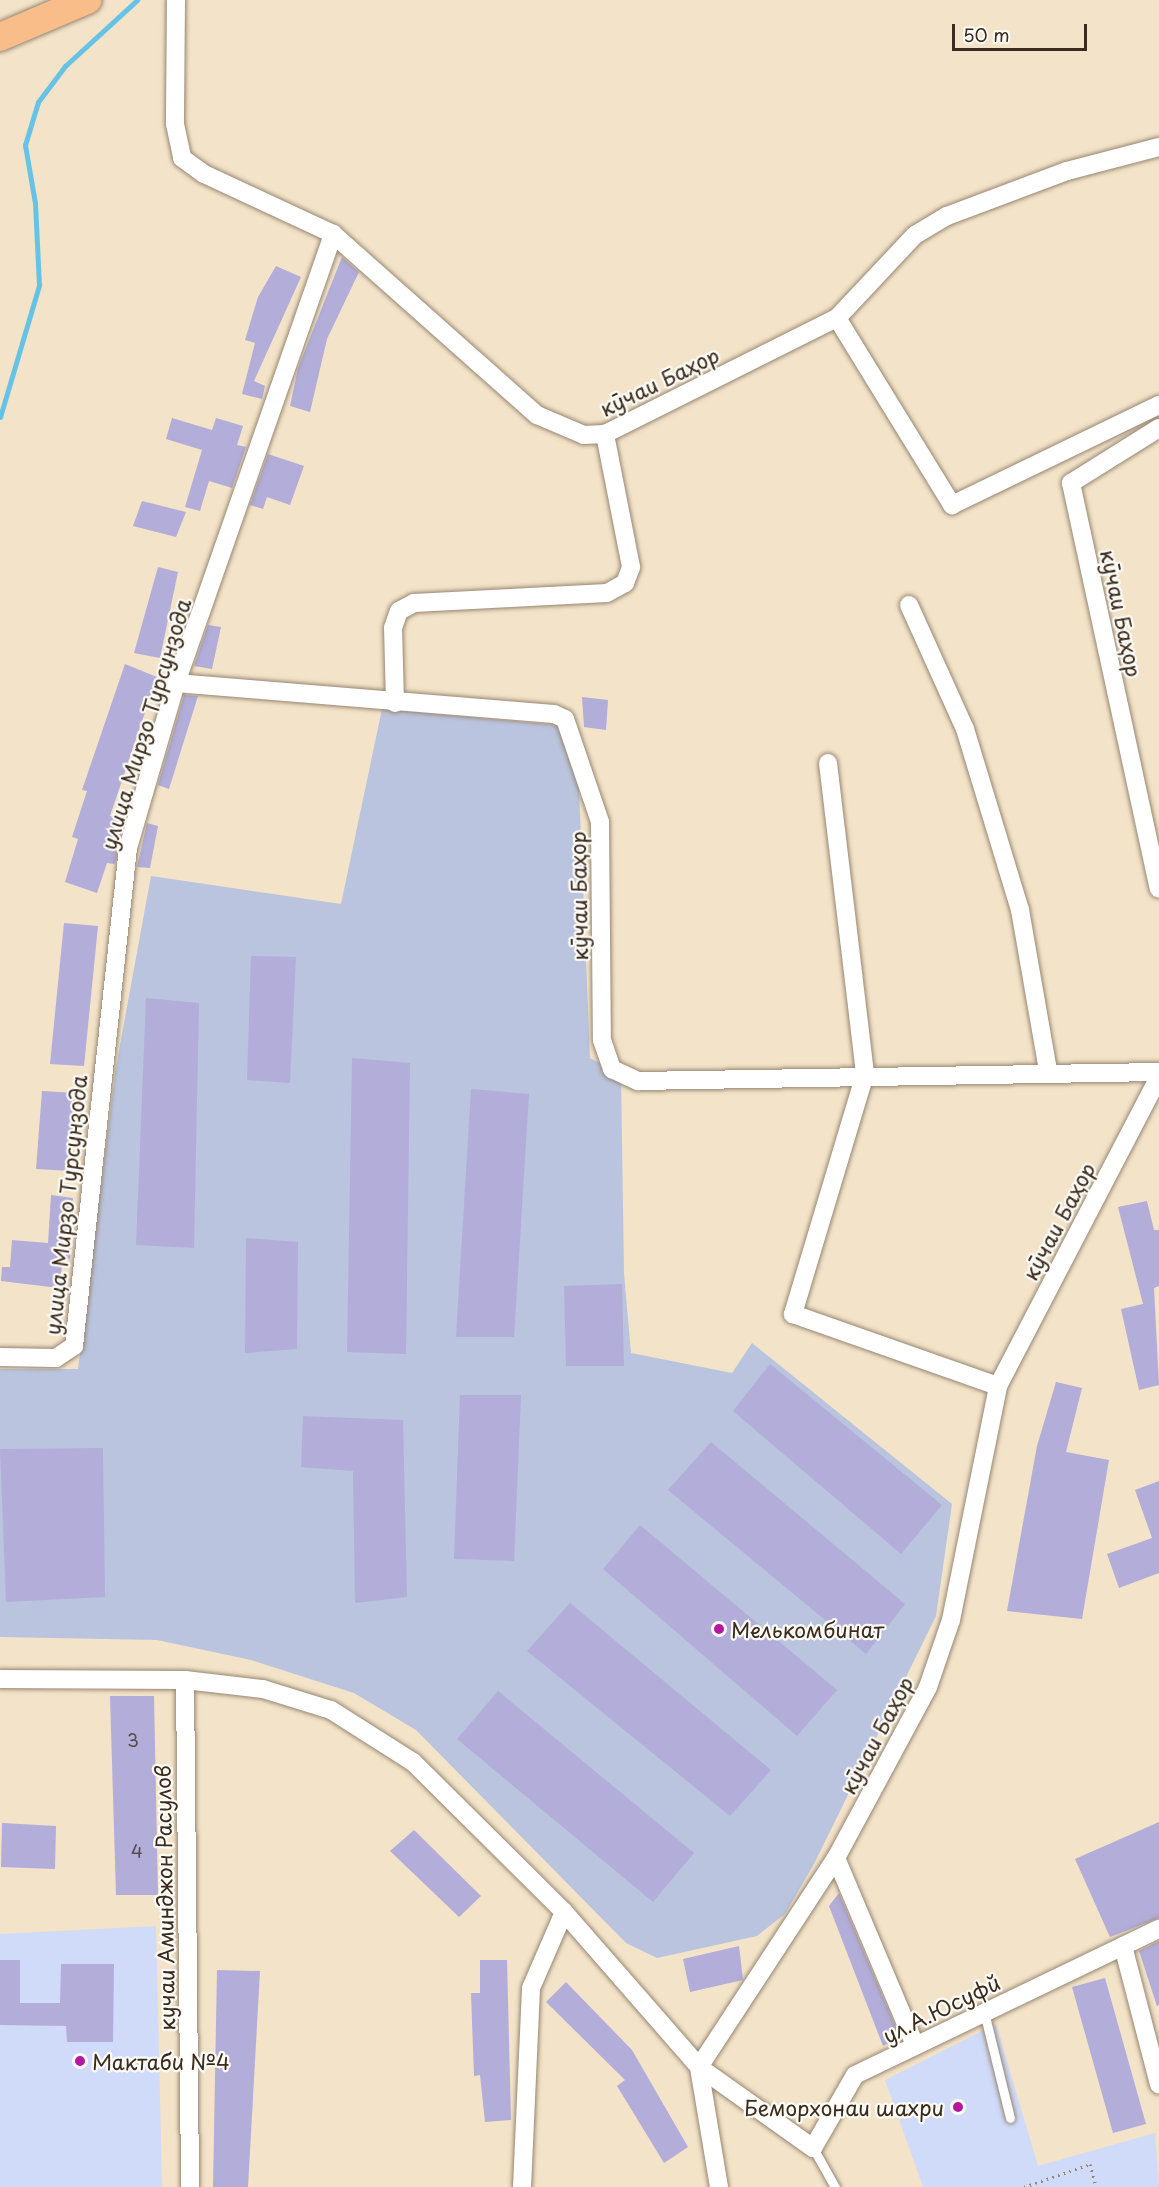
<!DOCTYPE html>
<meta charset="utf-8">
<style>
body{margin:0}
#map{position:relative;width:1159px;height:2187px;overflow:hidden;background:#f3e3c8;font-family:"Playpen Sans",sans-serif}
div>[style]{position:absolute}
.built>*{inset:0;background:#d0daf9}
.industrial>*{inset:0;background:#bac4de}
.stream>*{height:5px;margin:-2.5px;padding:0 2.5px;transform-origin:2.5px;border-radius:2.5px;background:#67c3e5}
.building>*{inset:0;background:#b2add9}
.path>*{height:3px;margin-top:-1.5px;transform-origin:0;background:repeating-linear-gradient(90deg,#978673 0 1.5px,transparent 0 6px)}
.roads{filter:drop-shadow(0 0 2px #978673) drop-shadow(0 0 2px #978673)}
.service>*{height:9px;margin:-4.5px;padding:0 4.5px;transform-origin:4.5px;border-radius:4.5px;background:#fff}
.minor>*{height:18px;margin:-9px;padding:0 9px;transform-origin:9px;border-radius:9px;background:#fff}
.primary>*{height:28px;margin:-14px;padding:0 14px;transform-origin:14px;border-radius:14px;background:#f8bd89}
.dots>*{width:16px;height:16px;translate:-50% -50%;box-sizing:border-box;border:3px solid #fdfcf7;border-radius:50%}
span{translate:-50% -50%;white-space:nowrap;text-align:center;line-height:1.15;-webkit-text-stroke:4.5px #fdfcf7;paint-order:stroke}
.number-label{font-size:18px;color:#594b4d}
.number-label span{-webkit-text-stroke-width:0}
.street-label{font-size:21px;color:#3b2a1e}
.poi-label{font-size:21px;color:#3b2a1e}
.left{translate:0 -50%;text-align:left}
.right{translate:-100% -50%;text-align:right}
.scale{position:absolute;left:952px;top:24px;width:135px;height:27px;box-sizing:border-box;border:3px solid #3b2a1e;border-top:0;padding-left:8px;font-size:18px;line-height:21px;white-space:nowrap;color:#3b2a1e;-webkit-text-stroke:4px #fdfcf7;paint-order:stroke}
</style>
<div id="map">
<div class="built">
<i style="clip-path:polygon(156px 1926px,162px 2187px,0 2187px,0 1934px)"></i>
<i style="clip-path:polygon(996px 2024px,1038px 2166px,1155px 2133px,1159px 2187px,923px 2187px,885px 2080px)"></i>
</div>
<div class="industrial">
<i style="clip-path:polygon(382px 709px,558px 725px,579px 789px,590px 1058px,621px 1074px,624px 1273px,631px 1353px,732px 1373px,752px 1343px,952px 1504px,936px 1616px,815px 1862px,785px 1914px,757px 1936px,657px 1958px,626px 1943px,416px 1730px,354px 1693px,251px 1660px,157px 1640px,0 1637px,0 1369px,78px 1369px,116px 1067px,151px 876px,341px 904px)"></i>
</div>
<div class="stream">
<i style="left:0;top:417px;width:138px;rotate:-73.5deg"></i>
<i style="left:39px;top:285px;width:82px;rotate:-92.8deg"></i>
<i style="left:35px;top:203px;width:59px;rotate:-99.8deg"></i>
<i style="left:25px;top:145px;width:45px;rotate:-73.2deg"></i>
<i style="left:38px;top:102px;width:45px;rotate:-53.1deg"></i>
<i style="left:65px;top:66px;width:98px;rotate:-42.5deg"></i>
</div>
<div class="building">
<i style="clip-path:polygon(342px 257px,359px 272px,327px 339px,310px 412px,290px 406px,298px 368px)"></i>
<i style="clip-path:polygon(276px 266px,301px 277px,254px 381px,265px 386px,262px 399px,242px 394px,255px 343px,245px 340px,258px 297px)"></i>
<i style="clip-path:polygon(172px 418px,212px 430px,216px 418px,243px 426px,237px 445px,246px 447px,232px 488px,209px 481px,200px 511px,185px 507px,202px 450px,166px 439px)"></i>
<i style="clip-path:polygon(268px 454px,304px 466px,290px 505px,267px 497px,263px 509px,250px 505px)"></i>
<i style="clip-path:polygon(142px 501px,186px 512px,176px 537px,133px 526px)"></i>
<i style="clip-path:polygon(158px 567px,178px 572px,160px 658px,134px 653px)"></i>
<i style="clip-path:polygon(208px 625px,221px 627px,212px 669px,194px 666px)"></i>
<i style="clip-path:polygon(125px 664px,157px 677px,110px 816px,124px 820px,115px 864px,107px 863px,97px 893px,65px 882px,78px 839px,72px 837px,87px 791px,82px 790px)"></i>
<i style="clip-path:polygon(184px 695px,198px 696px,169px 789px,158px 785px)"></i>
<i style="clip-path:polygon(582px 697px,608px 700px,606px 730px,584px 727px)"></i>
<i style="clip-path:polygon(147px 823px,158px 826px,150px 868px,137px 867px)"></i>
<i style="clip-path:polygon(64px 923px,98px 926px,84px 1066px,50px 1064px)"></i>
<i style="clip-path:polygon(251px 956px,296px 957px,290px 1083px,247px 1080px)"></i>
<i style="clip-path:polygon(146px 998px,199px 1003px,194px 1248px,136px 1245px)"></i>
<i style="clip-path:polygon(352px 1058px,410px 1063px,406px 1354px,347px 1352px)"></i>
<i style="clip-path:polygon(471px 1089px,529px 1094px,514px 1337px,456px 1337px)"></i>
<i style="clip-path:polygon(42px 1091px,76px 1093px,71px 1171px,36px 1169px)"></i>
<i style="clip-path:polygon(51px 1195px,73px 1198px,70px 1259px,63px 1258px,59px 1288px,1px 1281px,2px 1267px,10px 1267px,12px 1240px,48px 1243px)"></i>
<i style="clip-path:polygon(1147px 1201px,1154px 1230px,1159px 1230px,1159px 1286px,1154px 1288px,1159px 1385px,1139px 1390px,1121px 1309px,1143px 1304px,1118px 1207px)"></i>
<i style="clip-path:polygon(246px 1238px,298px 1242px,297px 1349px,245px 1353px)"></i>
<i style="clip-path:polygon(622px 1284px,624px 1366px,566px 1366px,564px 1286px)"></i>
<i style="clip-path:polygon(770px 1364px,942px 1505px,901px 1554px,733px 1411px)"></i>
<i style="clip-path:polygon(1056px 1382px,1082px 1388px,1066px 1452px,1109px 1460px,1082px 1619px,1007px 1611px,1037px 1446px)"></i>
<i style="clip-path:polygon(460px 1395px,521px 1395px,514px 1561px,454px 1559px)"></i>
<i style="clip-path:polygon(303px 1416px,403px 1420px,407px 1597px,355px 1603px,353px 1471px,301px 1467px)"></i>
<i style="clip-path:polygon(711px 1442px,905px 1604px,866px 1654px,668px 1490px)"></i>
<i style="clip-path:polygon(103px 1448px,105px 1597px,6px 1602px,0 1449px)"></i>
<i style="clip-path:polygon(1159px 1481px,1159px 1573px,1119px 1588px,1107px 1554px,1152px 1538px,1135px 1490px)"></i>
<i style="clip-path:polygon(640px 1525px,837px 1690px,797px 1736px,603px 1569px)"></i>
<i style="clip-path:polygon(570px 1603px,771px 1770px,730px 1816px,527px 1651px)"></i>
<i style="clip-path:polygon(498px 1691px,694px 1853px,653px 1902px,457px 1739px)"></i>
<i style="clip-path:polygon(110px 1696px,154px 1696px,158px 1895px,116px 1895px)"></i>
<i style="clip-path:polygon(1159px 1822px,1159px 1918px,1110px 1937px,1075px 1859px)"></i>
<i style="clip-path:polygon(2px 1823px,56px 1826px,55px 1869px,1px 1867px)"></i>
<i style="clip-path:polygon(414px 1830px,481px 1896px,459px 1917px,390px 1851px)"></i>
<i style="clip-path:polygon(839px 1893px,900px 2037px,883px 2046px,829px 1906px)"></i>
<i style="clip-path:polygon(1159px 1941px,1159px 2005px,1157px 2006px,1139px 1951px)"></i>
<i style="clip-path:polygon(739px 1946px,743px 1980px,690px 1992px,683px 1959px)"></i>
<i style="clip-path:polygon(0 1960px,20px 1960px,20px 2003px,60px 2003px,61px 1964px,114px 1964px,113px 2042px,67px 2042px,66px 2026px,0 2025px)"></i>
<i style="clip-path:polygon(480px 1960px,507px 1960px,511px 2120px,485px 2122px,480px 2075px,474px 2076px,471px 1993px,480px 1993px)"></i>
<i style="clip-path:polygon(217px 1970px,260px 1971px,248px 2187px,213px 2187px)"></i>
<i style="clip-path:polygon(1105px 1978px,1146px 2124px,1113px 2133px,1072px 1987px)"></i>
<i style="clip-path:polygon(566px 1982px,632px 2050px,688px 2147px,664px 2163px,617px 2086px,625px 2080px,546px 2002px)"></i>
</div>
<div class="path">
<i style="left:1024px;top:2187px;width:70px;rotate:-19.2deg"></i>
<i style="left:1090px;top:2164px;width:24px;rotate:75deg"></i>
</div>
<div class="roads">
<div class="service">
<i style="left:984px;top:2012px;width:109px;rotate:76.2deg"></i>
<i style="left:813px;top:2148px;width:45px;rotate:60.6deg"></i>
</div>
<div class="minor">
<i style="left:176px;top:0;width:124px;rotate:90.5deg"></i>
<i style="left:175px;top:124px;width:35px;rotate:78deg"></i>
<i style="left:182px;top:158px;width:27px;rotate:36deg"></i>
<i style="left:204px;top:174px;width:142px;rotate:24.9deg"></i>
<i style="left:333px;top:234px;width:273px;rotate:41.6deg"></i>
<i style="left:537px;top:415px;width:51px;rotate:23.1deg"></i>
<i style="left:584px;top:435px;width:21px;rotate:-3deg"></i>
<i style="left:605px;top:434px;width:259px;rotate:-26.6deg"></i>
<i style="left:837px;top:318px;width:114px;rotate:-46.8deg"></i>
<i style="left:915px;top:235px;width:37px;rotate:-31deg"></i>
<i style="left:947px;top:216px;width:128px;rotate:-20.6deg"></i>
<i style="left:1067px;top:171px;width:95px;rotate:-14.6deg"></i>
<i style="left:837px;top:318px;width:220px;rotate:58.4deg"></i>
<i style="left:952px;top:505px;width:230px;rotate:-25.8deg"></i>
<i style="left:1159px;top:428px;width:104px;rotate:148deg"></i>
<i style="left:1071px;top:483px;width:415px;rotate:77.8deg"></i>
<i style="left:909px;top:605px;width:136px;rotate:65.7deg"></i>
<i style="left:965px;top:729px;width:189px;rotate:73.1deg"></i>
<i style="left:1020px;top:910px;width:163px;rotate:80.1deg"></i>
<i style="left:176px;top:683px;width:379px;rotate:4.7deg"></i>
<i style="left:554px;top:714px;width:12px;rotate:24deg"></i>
<i style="left:565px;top:719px;width:109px;rotate:71.2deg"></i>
<i style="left:600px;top:822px;width:218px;rotate:89.5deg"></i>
<i style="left:602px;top:1040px;width:31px;rotate:71deg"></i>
<i style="left:612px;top:1069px;width:29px;rotate:25deg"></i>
<i style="left:638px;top:1081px;width:521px;rotate:-0.99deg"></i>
<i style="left:395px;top:703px;width:75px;rotate:-91.5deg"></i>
<i style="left:393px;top:628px;width:18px;rotate:-71deg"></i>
<i style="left:399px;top:611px;width:17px;rotate:-28deg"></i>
<i style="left:414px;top:603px;width:193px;rotate:-3deg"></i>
<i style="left:607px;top:593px;width:21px;rotate:-29deg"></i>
<i style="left:625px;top:583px;width:17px;rotate:-69deg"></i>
<i style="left:631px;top:567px;width:136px;rotate:-101.1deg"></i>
<i style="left:828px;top:763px;width:313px;rotate:83.2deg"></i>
<i style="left:865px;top:1074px;width:251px;rotate:106.7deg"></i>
<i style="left:793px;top:1314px;width:217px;rotate:19.4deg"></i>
<i style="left:0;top:1357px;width:56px;rotate:1deg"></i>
<i style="left:56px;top:1358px;width:22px;rotate:-34deg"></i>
<i style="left:74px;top:1346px;width:501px;rotate:-83.81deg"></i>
<i style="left:128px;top:848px;width:172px;rotate:-73.8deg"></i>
<i style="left:176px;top:683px;width:476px;rotate:-70.7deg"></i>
<i style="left:0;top:1679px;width:185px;rotate:0.3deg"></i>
<i style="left:185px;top:1680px;width:79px;rotate:6.6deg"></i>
<i style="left:263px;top:1689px;width:71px;rotate:17.2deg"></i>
<i style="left:331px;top:1710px;width:97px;rotate:32.4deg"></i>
<i style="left:413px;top:1762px;width:213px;rotate:44.8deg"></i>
<i style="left:564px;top:1912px;width:206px;rotate:48.9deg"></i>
<i style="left:699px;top:2067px;width:140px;rotate:35.4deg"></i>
<i style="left:813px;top:2148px;width:84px;rotate:-60.1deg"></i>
<i style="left:855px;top:2075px;width:337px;rotate:-25.7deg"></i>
<i style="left:185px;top:1680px;width:507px;rotate:89.43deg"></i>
<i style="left:836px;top:1858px;width:203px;rotate:67.1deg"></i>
<i style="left:1123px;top:1946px;width:143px;rotate:75.4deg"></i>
<i style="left:522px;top:2187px;width:199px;rotate:-87.4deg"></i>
<i style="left:531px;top:1988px;width:83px;rotate:-66.5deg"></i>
<i style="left:719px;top:2187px;width:122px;rotate:-99.5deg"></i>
<i style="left:699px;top:2067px;width:250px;rotate:-56.8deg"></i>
<i style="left:836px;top:1858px;width:194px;rotate:-61.7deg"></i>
<i style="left:928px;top:1687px;width:71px;rotate:-71.1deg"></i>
<i style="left:951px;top:1620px;width:239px;rotate:-78.6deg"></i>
<i style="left:998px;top:1386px;width:348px;rotate:-62.5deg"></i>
</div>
<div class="primary">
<i style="left:0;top:37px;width:95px;rotate:-23deg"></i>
</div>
</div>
<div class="dots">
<i style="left:719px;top:1629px;background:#b5179e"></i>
<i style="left:80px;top:2061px;background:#b5179e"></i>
<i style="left:958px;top:2107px;background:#b5179e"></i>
</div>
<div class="number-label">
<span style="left:133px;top:1740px">3</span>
<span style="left:137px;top:1851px">4</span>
</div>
<div class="street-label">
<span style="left:659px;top:381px;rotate:-26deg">кӯчаи Баҳор</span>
<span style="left:1122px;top:613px;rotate:78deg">кӯчаи Баҳор</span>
<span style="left:145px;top:724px;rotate:-73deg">улица Мирзо Турсунзода</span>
<span style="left:578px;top:896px;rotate:-91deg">кӯчаи Баҳор</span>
<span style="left:65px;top:1205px;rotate:-84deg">улица Мирзо Турсунзода</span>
<span style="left:1058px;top:1221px;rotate:-62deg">кӯчаи Баҳор</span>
<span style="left:876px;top:1735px;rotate:-62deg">кӯчаи Баҳор</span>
<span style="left:164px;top:1898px;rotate:-91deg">кучаи Аминджон Расулов</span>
<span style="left:941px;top:2008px;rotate:-26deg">ул.А.Юсуфй</span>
</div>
<div class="poi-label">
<span class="left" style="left:731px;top:1629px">Мелькомбинат</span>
<span class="left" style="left:92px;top:2061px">Мактаби №4</span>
<span class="right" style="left:944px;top:2107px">Беморхонаи шахри</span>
</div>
<div class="scale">50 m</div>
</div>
